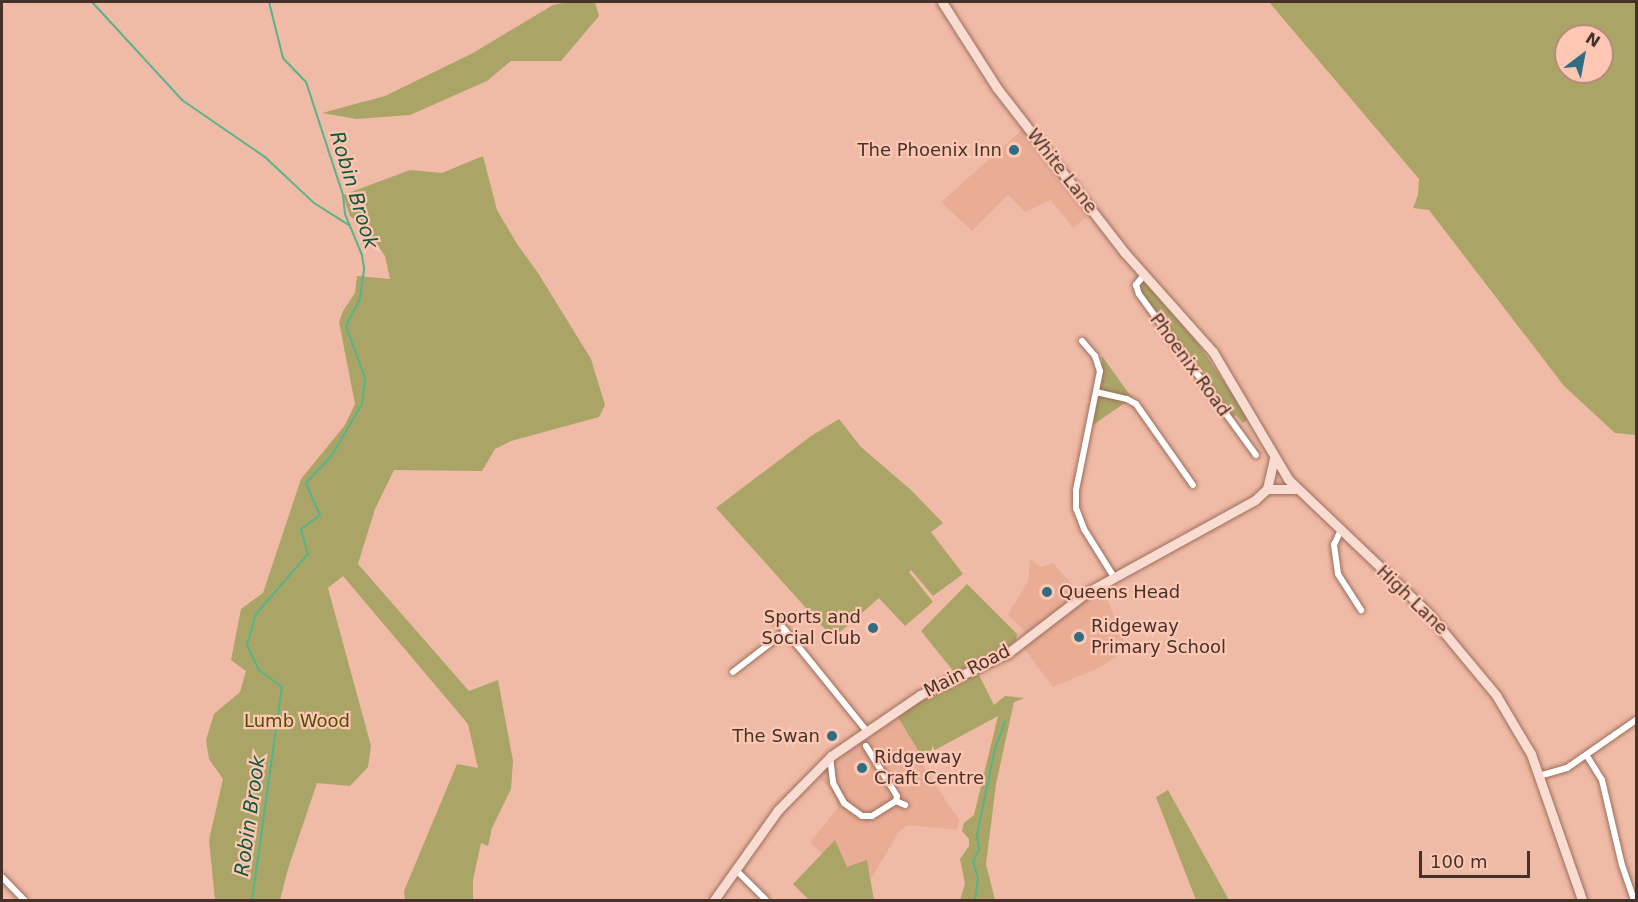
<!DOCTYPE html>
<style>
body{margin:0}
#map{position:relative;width:1638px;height:902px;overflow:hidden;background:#efbaa6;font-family:"DejaVu Sans",sans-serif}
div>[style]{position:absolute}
.built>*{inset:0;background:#e9ad96}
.green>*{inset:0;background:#aba467}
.stream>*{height:2px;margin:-1px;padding:0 1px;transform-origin:1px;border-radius:1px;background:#57b389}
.roads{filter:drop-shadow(0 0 2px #9d6d5b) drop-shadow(0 0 2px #9d6d5b)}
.street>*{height:6px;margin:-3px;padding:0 3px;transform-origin:3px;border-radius:3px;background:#fff}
.secondary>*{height:9px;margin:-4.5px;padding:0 4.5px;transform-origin:4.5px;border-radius:4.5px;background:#f8dcd1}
.dots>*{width:16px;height:16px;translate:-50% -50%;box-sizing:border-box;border:3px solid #fdc7b3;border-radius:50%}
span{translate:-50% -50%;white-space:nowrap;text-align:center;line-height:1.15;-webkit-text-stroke:4.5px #fdc7b3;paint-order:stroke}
.poi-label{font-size:18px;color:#463129}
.right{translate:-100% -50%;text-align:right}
.left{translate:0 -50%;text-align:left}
.street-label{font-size:18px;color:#463129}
.park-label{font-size:18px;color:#544b05}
.water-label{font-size:20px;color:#10583c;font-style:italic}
.frame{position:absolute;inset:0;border:3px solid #463129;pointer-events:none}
.north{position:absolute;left:1554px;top:24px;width:60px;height:60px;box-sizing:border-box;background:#fdc7b3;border:2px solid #b48b7c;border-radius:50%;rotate:32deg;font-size:16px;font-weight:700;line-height:24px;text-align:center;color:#463129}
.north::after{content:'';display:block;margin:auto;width:21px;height:27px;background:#2e6e82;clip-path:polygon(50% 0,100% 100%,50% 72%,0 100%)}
.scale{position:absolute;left:1419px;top:851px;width:111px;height:27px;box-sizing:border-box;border:3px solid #463129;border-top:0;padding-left:8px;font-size:18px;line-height:21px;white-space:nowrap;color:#463129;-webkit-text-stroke:4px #fdc7b3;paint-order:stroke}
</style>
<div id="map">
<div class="built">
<i style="clip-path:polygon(1023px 129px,1090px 214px,1073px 228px,1051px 200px,1025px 212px,1008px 195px,972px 231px,941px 202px)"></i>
<i style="clip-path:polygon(1030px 559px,1041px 567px,1053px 563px,1086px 600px,1103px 588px,1127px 649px,1101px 667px,1053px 687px,1023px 647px,1033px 639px,1008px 615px,1028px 581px)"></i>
<i style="clip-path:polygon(896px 714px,922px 757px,923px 766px,959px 820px,957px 830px,907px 825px,898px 833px,871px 879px,867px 861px,847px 868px,835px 841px,822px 854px,810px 842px,838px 808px,832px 791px,817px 775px)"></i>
</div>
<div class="green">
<i style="clip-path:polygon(568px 2px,595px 2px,599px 16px,561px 61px,511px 61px,487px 81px,410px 115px,356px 119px,322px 113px,385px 96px,473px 53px,553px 5px)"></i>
<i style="clip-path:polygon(evenodd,1269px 2px,1636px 2px,1636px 435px,1615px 433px,1564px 386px,1429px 210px,1413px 208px,1418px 195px,1419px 179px,1269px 2px,1566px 36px,1602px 36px,1602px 72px,1566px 72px,1566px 36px)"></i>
<i style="clip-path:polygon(483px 156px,497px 210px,517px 244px,538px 273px,591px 359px,605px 405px,599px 417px,511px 441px,495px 449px,482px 471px,394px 470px,375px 509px,358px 564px,469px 691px,498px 680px,513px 761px,511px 789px,492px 828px,488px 846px,481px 843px,473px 880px,473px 900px,405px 900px,404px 891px,457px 764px,478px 768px,468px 724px,343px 576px,328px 588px,371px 746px,368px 767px,350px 786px,317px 783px,288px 869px,280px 900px,215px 900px,209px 840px,223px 779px,209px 759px,206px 740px,214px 714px,240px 692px,246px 671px,231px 660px,241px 609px,263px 593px,301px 479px,345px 425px,355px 404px,339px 322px,343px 311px,355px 293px,357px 276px,390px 279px,385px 256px,366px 228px,350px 216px,343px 195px,410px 170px,442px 173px)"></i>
<i style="clip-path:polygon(1145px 282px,1199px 345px,1249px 419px,1243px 423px,1236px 415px,1233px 417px,1140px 292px,1140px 283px)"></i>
<i style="clip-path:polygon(1102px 356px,1132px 398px,1093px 425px,1102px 368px)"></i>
<i style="clip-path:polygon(839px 419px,861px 447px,911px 490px,943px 523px,931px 532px,963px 574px,933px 596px,911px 570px,909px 572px,933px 602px,905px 626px,879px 598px,833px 638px,716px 508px,811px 436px)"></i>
<i style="clip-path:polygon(967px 584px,1017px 634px,1016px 640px,997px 656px,954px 672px,921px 631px)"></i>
<i style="clip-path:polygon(978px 673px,994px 705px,1005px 696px,1024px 698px,1014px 702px,996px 784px,986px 864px,995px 900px,960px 900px,965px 884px,960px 859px,969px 846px,969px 839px,962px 831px,964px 823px,974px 815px,998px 716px,922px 757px,896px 714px)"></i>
<i style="clip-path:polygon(1168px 790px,1229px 900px,1196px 900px,1156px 797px)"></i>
<i style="clip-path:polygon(835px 840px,847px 867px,867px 860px,874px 900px,809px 900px,793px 884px)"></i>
</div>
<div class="stream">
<i style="left:92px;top:2px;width:133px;rotate:47.4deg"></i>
<i style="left:182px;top:100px;width:101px;rotate:34.5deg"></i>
<i style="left:265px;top:157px;width:67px;rotate:43.2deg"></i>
<i style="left:314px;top:203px;width:41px;rotate:32.2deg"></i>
<i style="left:252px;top:900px;width:215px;rotate:-82deg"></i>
<i style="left:282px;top:687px;width:29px;rotate:-144deg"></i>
<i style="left:259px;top:670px;width:28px;rotate:-116deg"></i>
<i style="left:247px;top:645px;width:32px;rotate:-74deg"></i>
<i style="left:256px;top:614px;width:79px;rotate:-49.1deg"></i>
<i style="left:308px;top:554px;width:26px;rotate:-106deg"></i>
<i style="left:301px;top:529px;width:24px;rotate:-36deg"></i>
<i style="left:320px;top:515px;width:35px;rotate:-114deg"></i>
<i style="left:306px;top:483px;width:38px;rotate:-47deg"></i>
<i style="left:332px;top:455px;width:59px;rotate:-59.5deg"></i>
<i style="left:362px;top:404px;width:26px;rotate:-83deg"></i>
<i style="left:365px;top:378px;width:55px;rotate:-110.1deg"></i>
<i style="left:346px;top:326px;width:31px;rotate:-63deg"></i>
<i style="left:360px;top:298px;width:30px;rotate:-82deg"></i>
<i style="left:364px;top:268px;width:13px;rotate:-99deg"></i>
<i style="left:362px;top:255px;width:44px;rotate:-112.5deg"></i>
<i style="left:345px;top:214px;width:19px;rotate:-96deg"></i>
<i style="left:343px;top:195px;width:119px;rotate:-108.1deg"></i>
<i style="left:306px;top:82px;width:33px;rotate:-134deg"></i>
<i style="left:283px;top:58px;width:58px;rotate:-104deg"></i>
<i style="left:975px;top:900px;width:22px;rotate:-82deg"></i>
<i style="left:978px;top:878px;width:17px;rotate:-107deg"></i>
<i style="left:973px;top:862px;width:14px;rotate:-65deg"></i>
<i style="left:979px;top:849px;width:14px;rotate:-98deg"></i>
<i style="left:977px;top:835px;width:88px;rotate:-78.2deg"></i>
<i style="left:995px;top:749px;width:29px;rotate:-70deg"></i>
</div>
<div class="roads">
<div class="street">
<i style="left:1144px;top:275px;width:13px;rotate:129deg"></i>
<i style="left:1136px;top:285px;width:9px;rotate:72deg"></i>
<i style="left:1139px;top:294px;width:199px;rotate:54deg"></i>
<i style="left:1082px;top:341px;width:20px;rotate:49deg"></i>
<i style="left:1095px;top:356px;width:16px;rotate:72deg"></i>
<i style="left:1100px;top:371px;width:121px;rotate:101.4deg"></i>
<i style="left:1076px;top:490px;width:18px;rotate:90deg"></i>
<i style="left:1076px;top:508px;width:22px;rotate:69deg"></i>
<i style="left:1084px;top:529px;width:57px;rotate:58deg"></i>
<i style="left:1096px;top:392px;width:32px;rotate:13deg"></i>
<i style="left:1127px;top:399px;width:10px;rotate:29deg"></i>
<i style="left:1136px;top:404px;width:99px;rotate:54.9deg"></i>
<i style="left:1340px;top:532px;width:14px;rotate:115deg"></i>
<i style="left:1334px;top:545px;width:29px;rotate:82deg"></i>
<i style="left:1338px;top:574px;width:43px;rotate:57.4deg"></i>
<i style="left:776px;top:619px;width:143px;rotate:51deg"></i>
<i style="left:733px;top:672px;width:67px;rotate:-37.7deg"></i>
<i style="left:1587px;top:756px;width:28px;rotate:58deg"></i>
<i style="left:1602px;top:780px;width:87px;rotate:76.8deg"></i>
<i style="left:1622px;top:865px;width:37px;rotate:71deg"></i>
<i style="left:830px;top:757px;width:26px;rotate:83deg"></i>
<i style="left:833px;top:783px;width:23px;rotate:61deg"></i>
<i style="left:844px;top:803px;width:22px;rotate:36deg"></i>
<i style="left:862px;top:816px;width:10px"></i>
<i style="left:872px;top:816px;width:28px;rotate:-32deg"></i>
<i style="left:896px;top:801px;width:5px;rotate:-79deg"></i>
<i style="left:897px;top:796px;width:59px;rotate:-121.8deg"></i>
<i style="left:1539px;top:776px;width:29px;rotate:-16deg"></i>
<i style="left:1567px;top:768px;width:84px;rotate:-34.8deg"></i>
<i style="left:896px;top:801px;width:10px;rotate:24deg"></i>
<i style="left:736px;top:870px;width:42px;rotate:45deg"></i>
<i style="left:2px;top:877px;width:32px;rotate:46deg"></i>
</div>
<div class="secondary">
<i style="left:942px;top:2px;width:102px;rotate:57.4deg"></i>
<i style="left:997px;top:88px;width:209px;rotate:52.2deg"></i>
<i style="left:1125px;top:253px;width:132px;rotate:48.4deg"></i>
<i style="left:1213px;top:352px;width:147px;rotate:59.4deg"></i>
<i style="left:1288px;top:479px;width:194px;rotate:43.7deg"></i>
<i style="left:1428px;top:613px;width:107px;rotate:50.3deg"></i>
<i style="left:1496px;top:695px;width:69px;rotate:59.3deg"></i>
<i style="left:1531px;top:754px;width:155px;rotate:70.7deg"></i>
<i style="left:1267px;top:489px;width:29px"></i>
<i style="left:714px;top:900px;width:110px;rotate:-54.6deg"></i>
<i style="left:778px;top:810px;width:76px;rotate:-45.5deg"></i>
<i style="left:831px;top:756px;width:108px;rotate:-34.4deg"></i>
<i style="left:920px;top:695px;width:98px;rotate:-25.5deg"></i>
<i style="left:1008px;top:653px;width:98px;rotate:-37.6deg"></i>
<i style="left:1086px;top:593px;width:193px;rotate:-28.8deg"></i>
<i style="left:1255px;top:500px;width:16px;rotate:-43deg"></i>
<i style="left:1267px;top:489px;width:31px;rotate:-77deg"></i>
</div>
</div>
<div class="dots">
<i style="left:1014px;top:150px;background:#2e6e82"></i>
<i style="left:1047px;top:592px;background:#2e6e82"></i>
<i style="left:873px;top:628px;background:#2e6e82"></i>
<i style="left:1079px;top:637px;background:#2e6e82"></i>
<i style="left:832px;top:736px;background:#2e6e82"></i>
<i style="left:862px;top:768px;background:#2e6e82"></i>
</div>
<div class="poi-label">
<span class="right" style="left:1002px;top:150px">The Phoenix Inn</span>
<span class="left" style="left:1059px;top:592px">Queens Head</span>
<span class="right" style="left:861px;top:628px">Sports and<br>Social Club</span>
<span class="left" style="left:1091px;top:637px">Ridgeway<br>Primary School</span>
<span class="right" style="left:820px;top:736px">The Swan</span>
<span class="left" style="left:874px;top:768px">Ridgeway<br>Craft Centre</span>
</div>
<div class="street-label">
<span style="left:1062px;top:171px;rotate:52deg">White Lane</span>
<span style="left:1190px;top:365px;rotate:54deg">Phoenix Road</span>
<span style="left:1412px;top:600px;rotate:44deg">High Lane</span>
<span style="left:967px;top:671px;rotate:-27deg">Main Road</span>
</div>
<div class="park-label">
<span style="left:297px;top:721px">Lumb Wood</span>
</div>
<div class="water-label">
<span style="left:354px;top:190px;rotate:73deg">Robin Brook</span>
<span style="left:250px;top:816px;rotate:-82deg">Robin Brook</span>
</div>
<div class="frame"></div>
<div class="north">N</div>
<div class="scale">100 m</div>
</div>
